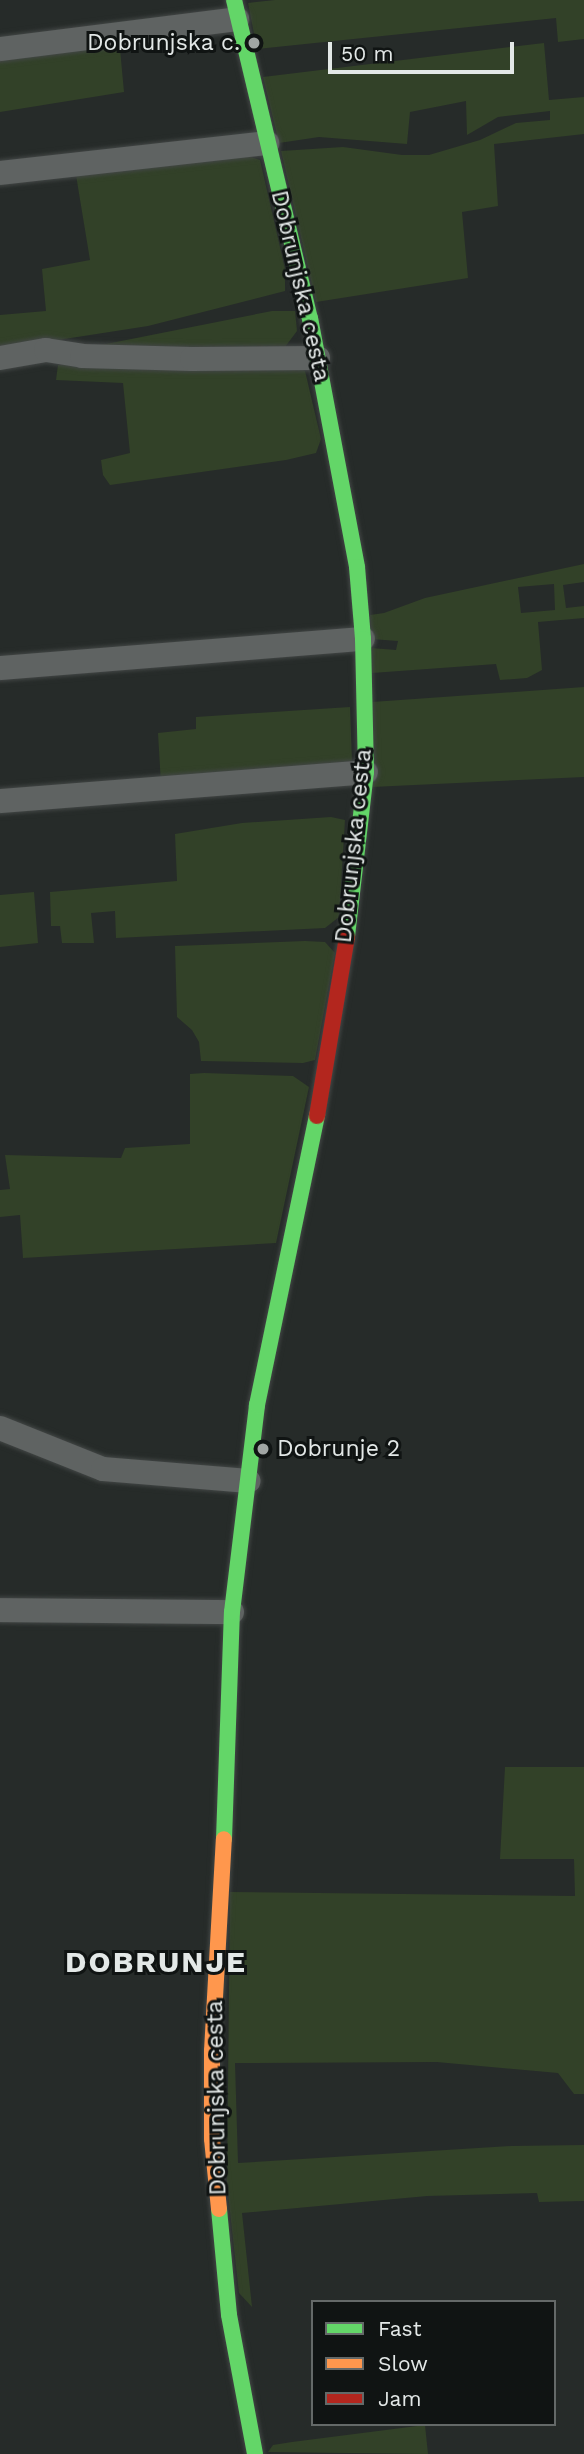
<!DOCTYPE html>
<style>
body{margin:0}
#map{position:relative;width:584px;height:2454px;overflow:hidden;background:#262b29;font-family:"Work Sans",sans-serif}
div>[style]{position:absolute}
.green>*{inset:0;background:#324128}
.roads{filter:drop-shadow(0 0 2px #424645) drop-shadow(0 0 2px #424645)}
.street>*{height:24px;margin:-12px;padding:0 12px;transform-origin:12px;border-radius:12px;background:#5f6362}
.fast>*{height:16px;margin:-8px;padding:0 8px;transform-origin:8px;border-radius:8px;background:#63d668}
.slow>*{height:16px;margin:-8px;padding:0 8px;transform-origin:8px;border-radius:8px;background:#ff974d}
.jam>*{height:16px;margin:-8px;padding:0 8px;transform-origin:8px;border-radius:8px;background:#b3261e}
.dots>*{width:19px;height:19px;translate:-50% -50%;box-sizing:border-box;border:4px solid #101413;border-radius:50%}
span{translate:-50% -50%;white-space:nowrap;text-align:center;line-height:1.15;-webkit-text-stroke:6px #101413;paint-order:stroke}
.poi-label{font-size:23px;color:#e3e8e7}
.right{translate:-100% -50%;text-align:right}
.left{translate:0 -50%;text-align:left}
.street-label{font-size:23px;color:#e3e8e7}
.district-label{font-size:30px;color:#e3e8e7;font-weight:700;letter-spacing:2px}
.legend{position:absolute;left:311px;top:2300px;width:245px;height:126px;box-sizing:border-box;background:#101413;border:2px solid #646968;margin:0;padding:9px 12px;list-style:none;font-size:21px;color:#e3e8e7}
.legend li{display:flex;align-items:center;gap:14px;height:35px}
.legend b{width:35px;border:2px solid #646968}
.scale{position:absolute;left:328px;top:42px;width:186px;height:32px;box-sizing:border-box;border:4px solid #e3e8e7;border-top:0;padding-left:9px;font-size:21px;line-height:24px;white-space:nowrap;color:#e3e8e7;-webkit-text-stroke:5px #101413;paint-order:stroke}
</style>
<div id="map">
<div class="green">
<i style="clip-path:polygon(275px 0,584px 0,584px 39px,558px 42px,556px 18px,257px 49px,248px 3px)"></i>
<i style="clip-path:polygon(119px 38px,124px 92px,0 112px,0 58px)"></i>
<i style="clip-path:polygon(544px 43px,549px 100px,584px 97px,584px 134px,494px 144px,498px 206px,462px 212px,468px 278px,316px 302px,281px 151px,343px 147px,402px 155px,429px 155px,480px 140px,516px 123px,550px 120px,550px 111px,498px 117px,467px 135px,466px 101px,410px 112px,407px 144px,319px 137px,279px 143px,263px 77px)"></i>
<i style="clip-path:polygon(248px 156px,260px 160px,285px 269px,285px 291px,148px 326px,0 349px,0 315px,46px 311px,42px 269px,90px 260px,75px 169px)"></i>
<i style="clip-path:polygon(272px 311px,295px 311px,297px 331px,285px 347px,251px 352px,101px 345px)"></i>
<i style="clip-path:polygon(83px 363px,291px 363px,305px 371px,321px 439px,316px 453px,286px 460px,110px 485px,103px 475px,101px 460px,130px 453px,123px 383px,56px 380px,58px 365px)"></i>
<i style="clip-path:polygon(evenodd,584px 564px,584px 582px,563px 585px,566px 608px,584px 606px,584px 618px,538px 622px,542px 670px,527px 678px,500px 680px,496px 664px,372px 673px,371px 648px,396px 650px,398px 641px,371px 639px,370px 615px,384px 613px,425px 598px,584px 564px,554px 584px,555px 610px,521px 613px,518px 587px,554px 584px)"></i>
<i style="clip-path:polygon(584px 687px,584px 777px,372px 787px,372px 702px)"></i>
<i style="clip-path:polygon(350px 707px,352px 761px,161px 784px,158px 733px,196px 729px,196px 717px)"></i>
<i style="clip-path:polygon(331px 817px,345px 820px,339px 917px,325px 928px,116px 938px,115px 911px,91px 913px,94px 943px,62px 943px,60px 926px,51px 926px,50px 892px,177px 881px,175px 834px,242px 823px)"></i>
<i style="clip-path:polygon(34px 892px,38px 943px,0 947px,0 895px)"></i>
<i style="clip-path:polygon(305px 941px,325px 942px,335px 953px,315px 1060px,303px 1063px,201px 1061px,199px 1042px,192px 1030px,177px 1017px,175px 946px)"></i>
<i style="clip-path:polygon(204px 1073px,293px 1076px,309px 1087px,276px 1243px,23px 1258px,20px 1215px,0 1217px,0 1190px,10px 1189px,5px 1155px,121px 1158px,125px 1148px,190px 1144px,190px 1074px)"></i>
<i style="clip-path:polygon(505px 1767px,584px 1767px,584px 2094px,574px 2094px,558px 2073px,437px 2062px,235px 2063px,238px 2163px,511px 2146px,584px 2145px,584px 2201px,539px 2202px,537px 2193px,427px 2196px,242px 2213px,252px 2307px,239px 2293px,227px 2185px,230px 1892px,575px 1896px,574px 1859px,500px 1859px)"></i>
<i style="clip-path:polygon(425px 2425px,428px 2454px,268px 2452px,273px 2445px,292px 2442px)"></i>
</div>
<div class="roads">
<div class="street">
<i style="left:0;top:49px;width:239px;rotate:-7.2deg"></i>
<i style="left:0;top:173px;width:269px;rotate:-6.4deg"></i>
<i style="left:0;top:358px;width:47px;rotate:-9.9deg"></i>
<i style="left:46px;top:350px;width:36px;rotate:9deg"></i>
<i style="left:82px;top:356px;width:110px;rotate:1.6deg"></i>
<i style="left:192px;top:359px;width:126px;rotate:-0.5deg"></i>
<i style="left:0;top:668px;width:364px;rotate:-4.6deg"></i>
<i style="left:0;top:801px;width:367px;rotate:-4.5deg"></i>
<i style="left:0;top:1428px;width:111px;rotate:21.7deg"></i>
<i style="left:103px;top:1469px;width:146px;rotate:4.7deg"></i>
<i style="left:0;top:1610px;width:232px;rotate:0.5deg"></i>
</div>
<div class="fast">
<i style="left:234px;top:0;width:327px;rotate:76.6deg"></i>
<i style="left:310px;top:318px;width:253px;rotate:79.3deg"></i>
<i style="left:357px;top:567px;width:72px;rotate:85.2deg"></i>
<i style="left:363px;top:639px;width:133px;rotate:88.7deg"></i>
<i style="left:366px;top:772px;width:166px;rotate:96.6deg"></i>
<i style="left:224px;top:1839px;width:227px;rotate:-88deg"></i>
<i style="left:232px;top:1612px;width:209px;rotate:-83.1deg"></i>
<i style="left:257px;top:1405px;width:295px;rotate:-78.3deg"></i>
<i style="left:219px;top:2209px;width:106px;rotate:84.6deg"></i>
<i style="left:229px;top:2315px;width:141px;rotate:79.4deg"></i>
</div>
<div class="slow">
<i style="left:219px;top:2209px;width:70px;rotate:-95.7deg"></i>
<i style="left:212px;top:2139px;width:88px;rotate:-90deg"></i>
<i style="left:212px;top:2051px;width:212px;rotate:-86.8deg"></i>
</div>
<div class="jam">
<i style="left:317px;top:1116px;width:181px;rotate:-80.5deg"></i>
</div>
</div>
<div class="dots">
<i style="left:254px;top:43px;background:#a1a6a4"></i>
<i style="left:263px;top:1449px;background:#a1a6a4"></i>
</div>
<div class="poi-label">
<span class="right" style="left:240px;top:43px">Dobrunjska c.</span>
<span class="left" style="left:277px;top:1449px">Dobrunje 2</span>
</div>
<div class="street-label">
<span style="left:300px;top:286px;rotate:77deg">Dobrunjska cesta</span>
<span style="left:354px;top:846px;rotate:-84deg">Dobrunjska cesta</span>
<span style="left:217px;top:2098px;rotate:-91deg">Dobrunjska cesta</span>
</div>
<div class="district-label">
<span style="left:156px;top:1962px">DOBRUNJE</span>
</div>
<ul class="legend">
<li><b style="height:9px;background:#63d668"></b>Fast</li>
<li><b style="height:9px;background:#ff974d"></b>Slow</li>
<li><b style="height:9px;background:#b3261e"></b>Jam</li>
</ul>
<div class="scale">50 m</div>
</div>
